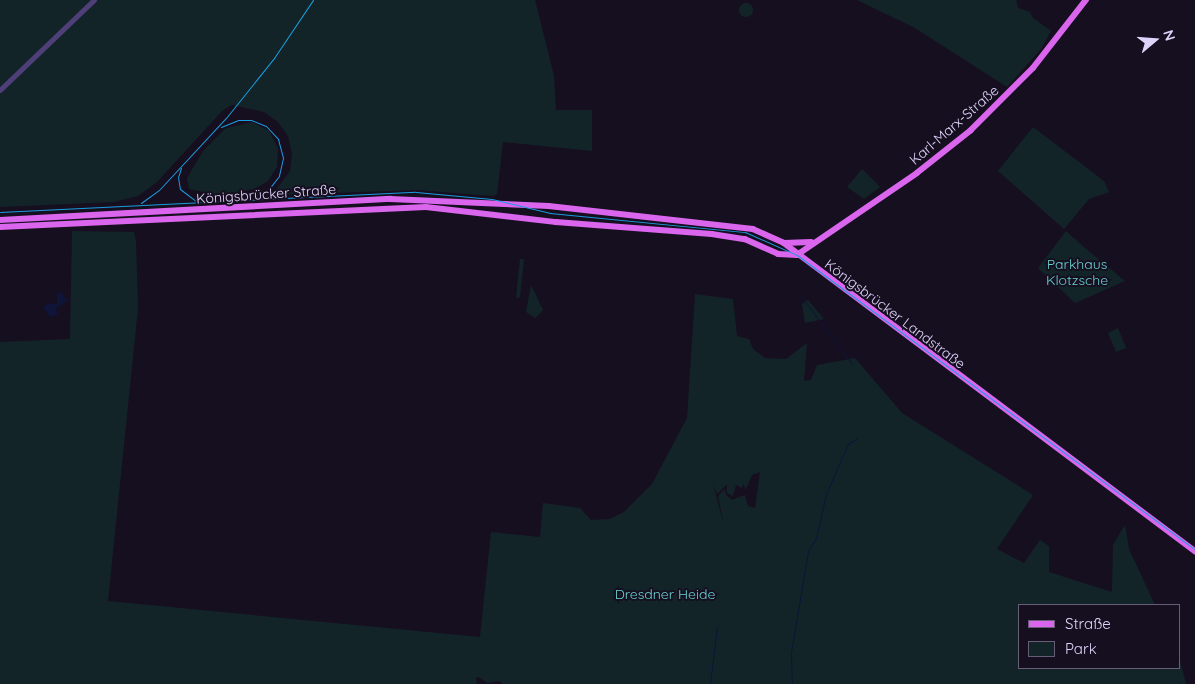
<!DOCTYPE html>
<meta charset="utf-8">
<style>
body{margin:0}
#map{position:relative;width:1195px;height:684px;overflow:hidden;background:#160f20;font-family:Quicksand,sans-serif}
div>[style]{position:absolute}
.green>*{inset:0;background:#132429}
.round{border-radius:50%}
.water>*{inset:0;background:#0f1439}
.stream>*{height:1px;margin:-0.5px;padding:0 0.5px;transform-origin:0.5px;border-radius:0.5px;background:#0f1439}
.minor>*{height:4.5px;margin:-2.25px;padding:0 2.25px;transform-origin:2.25px;border-radius:2.25px;background:#4f3f79}
.major>*{height:5.5px;margin:-2.75px;padding:0 2.75px;transform-origin:2.75px;border-radius:2.75px;background:#db66ee}
.tram>*{height:1px;margin:-0.5px;padding:0 0.5px;transform-origin:0.5px;border-radius:0.5px;background:#199de0}
span{translate:-50% -50%;white-space:nowrap;text-align:center;line-height:1.15;-webkit-text-stroke:4px #160f20;paint-order:stroke}
.street-label{font-size:14px;color:#e0d3fa}
.park-label{font-size:14px;color:#67d2d0}
.legend{position:absolute;left:1018px;top:604px;width:162px;height:65px;box-sizing:border-box;background:#160f20;border:1px solid #675d77;margin:0;padding:6px 9px;list-style:none;font-size:15px;color:#e0d3fa}
.legend li{display:flex;align-items:center;gap:10px;height:25px}
.legend b{width:25px;border:1px solid #675d77}
.north{position:absolute;left:1130px;top:15px;width:50px;height:50px;-webkit-text-stroke:4px #160f20;paint-order:stroke;rotate:72deg;font-size:14px;font-weight:700;line-height:20px;text-align:center;color:#e0d3fa}
.north::after{content:'';display:block;margin:auto;width:18px;height:22px;background:#e0d3fa;clip-path:polygon(50% 0,100% 100%,50% 72%,0 100%)}
</style>
<div id="map">
<div class="green">
<i style="clip-path:polygon(0 0,535px 0,554px 76px,556px 110px,592px 110px,592px 151px,503px 142px,497px 194px,493px 196px,417px 190px,272px 195px,290px 171px,292px 154px,288px 136px,278px 122px,264px 112px,232px 105px,223px 110px,157px 182px,138px 196px,114px 202px,0 207px)"></i>
<i style="clip-path:polygon(857px 0,1016px 0,1018px 8px,1030px 12px,1033px 18px,1051px 31px,1041px 49px,1007px 87px,915px 28px)"></i>
<i class="round" style="left:739px;top:3px;width:14px;height:14px"></i>
<i style="clip-path:polygon(252px 122px,269px 131px,278px 148px,277px 167px,268px 181px,254px 189px,219px 195px,189px 189px,187px 178px,203px 151px,226px 128px)"></i>
<i style="clip-path:polygon(1033px 127px,1104px 181px,1109px 192px,1089px 199px,1064px 229px,998px 171px)"></i>
<i style="clip-path:polygon(862px 169px,880px 187px,864px 199px,847px 187px)"></i>
<i style="clip-path:polygon(evenodd,72px 231px,134px 232px,136px 241px,138px 308px,108px 601px,480px 637px,491px 532px,540px 537px,543px 503px,580px 508px,591px 520px,610px 519px,624px 512px,652px 484px,687px 418px,695px 294px,733px 299px,737px 336px,749px 339px,753px 349px,765px 358px,786px 359px,807px 343px,804px 381px,811px 380px,817px 365px,855px 358px,902px 413px,1033px 495px,997px 549px,1024px 563px,1040px 540px,1049px 546px,1049px 572px,1112px 592px,1113px 545px,1125px 525px,1129px 549px,1155px 605px,1019px 605px,1019px 668px,1179px 668px,1179px 656px,1186px 684px,503px 684px,499px 681px,487px 683px,479px 677px,476px 678px,477px 684px,0 684px,0 342px,70px 339px,72px 231px,760px 472px,755px 508px,748px 506px,745px 495px,732px 500px,726px 495px,725px 489px,718px 496px,724px 525px,713px 484px,717px 494px,727px 484px,727px 493px,733px 496px,736px 485px,742px 488px,743px 484px,746px 489px,752px 475px,760px 472px)"></i>
<i style="clip-path:polygon(1066px 231px,1085px 248px,1125px 281px,1075px 303px,1038px 268px)"></i>
<i style="clip-path:polygon(520px 259px,524px 259px,520px 297px,516px 298px)"></i>
<i style="clip-path:polygon(531px 285px,543px 310px,535px 318px,526px 312px)"></i>
<i style="clip-path:polygon(808px 300px,824px 319px,805px 323px,802px 304px)"></i>
<i style="clip-path:polygon(1118px 328px,1126px 348px,1116px 352px,1108px 333px)"></i>
</div>
<div class="water">
<i style="clip-path:polygon(60px 291px,67px 301px,56px 308px,58px 314px,50px 317px,43px 307px,49px 303px,57px 305px,57px 293px)"></i>
</div>
<div class="stream">
<i style="left:801px;top:296px;width:85px;rotate:53.1deg"></i>
<i style="left:1179px;top:682px;width:2px;rotate:63deg"></i>
<i style="left:710px;top:684px;width:58px;rotate:-83.1deg"></i>
<i style="left:792px;top:684px;width:32px;rotate:-92deg"></i>
<i style="left:791px;top:652px;width:102px;rotate:-80.4deg"></i>
<i style="left:808px;top:551px;width:15px;rotate:-58deg"></i>
<i style="left:816px;top:538px;width:45px;rotate:-77.2deg"></i>
<i style="left:826px;top:494px;width:55px;rotate:-66.3deg"></i>
<i style="left:848px;top:444px;width:11px;rotate:-34deg"></i>
</div>
<div class="minor">
<i style="left:0;top:90px;width:130px;rotate:-43.8deg"></i>
</div>
<div class="major">
<i style="left:0;top:220px;width:391px;rotate:-3.1deg"></i>
<i style="left:390px;top:199px;width:159px;rotate:2.5deg"></i>
<i style="left:549px;top:206px;width:205px;rotate:6.4deg"></i>
<i style="left:753px;top:229px;width:34px;rotate:24deg"></i>
<i style="left:784px;top:243px;width:514px;rotate:36.85deg"></i>
<i style="left:0;top:227px;width:426px;rotate:-2.7deg"></i>
<i style="left:426px;top:207px;width:131px;rotate:6.6deg"></i>
<i style="left:556px;top:222px;width:156px;rotate:4.4deg"></i>
<i style="left:712px;top:234px;width:33px;rotate:9deg"></i>
<i style="left:745px;top:239px;width:36px;rotate:24deg"></i>
<i style="left:778px;top:254px;width:19px;rotate:3deg"></i>
<i style="left:784px;top:243px;width:27px;rotate:-2deg"></i>
<i style="left:797px;top:255px;width:145px;rotate:-34.3deg"></i>
<i style="left:917px;top:173px;width:68px;rotate:-38.4deg"></i>
<i style="left:970px;top:131px;width:89px;rotate:-45deg"></i>
<i style="left:1033px;top:68px;width:86px;rotate:-52.1deg"></i>
</div>
<div class="tram">
<i style="left:221px;top:127px;width:18px;rotate:-22deg"></i>
<i style="left:238px;top:120px;width:13px"></i>
<i style="left:251px;top:120px;width:16px;rotate:22deg"></i>
<i style="left:266px;top:126px;width:18px;rotate:47deg"></i>
<i style="left:278px;top:139px;width:20px;rotate:75deg"></i>
<i style="left:283px;top:158px;width:18px;rotate:103deg"></i>
<i style="left:279px;top:176px;width:16px;rotate:128deg"></i>
<i style="left:269px;top:189px;width:17px;rotate:152deg"></i>
<i style="left:181px;top:168px;width:9px;rotate:108deg"></i>
<i style="left:178px;top:177px;width:12px;rotate:81deg"></i>
<i style="left:180px;top:189px;width:20px;rotate:37deg"></i>
<i style="left:141px;top:203px;width:22px;rotate:-36deg"></i>
<i style="left:159px;top:190px;width:98px;rotate:-47.1deg"></i>
<i style="left:226px;top:118px;width:77px;rotate:-51.3deg"></i>
<i style="left:274px;top:58px;width:70px;rotate:-56.1deg"></i>
<i style="left:0;top:212px;width:416px;rotate:-2.8deg"></i>
<i style="left:416px;top:192px;width:76px;rotate:5.3deg"></i>
<i style="left:492px;top:199px;width:60px;rotate:13.6deg"></i>
<i style="left:550px;top:213px;width:196px;rotate:5.6deg"></i>
<i style="left:745px;top:232px;width:57px;rotate:23.9deg"></i>
<i style="left:797px;top:255px;width:495px;rotate:36.5deg"></i>
</div>
<div class="street-label">
<span style="left:954px;top:125px;rotate:-41deg">Karl-Marx-Straße</span>
<span style="left:266px;top:194px;rotate:-4deg">Königsbrücker Straße</span>
<span style="left:895px;top:314px;rotate:37deg">Königsbrücker Landstraße</span>
</div>
<div class="park-label">
<span style="left:1077px;top:272px">Parkhaus<br>Klotzsche</span>
<span style="left:665px;top:594px">Dresdner Heide</span>
</div>
<ul class="legend">
<li><b style="height:6px;background:#db66ee"></b>Straße</li>
<li><b style="height:14px;background:#132429"></b>Park</li>
</ul>
<div class="north">N</div>
</div>
